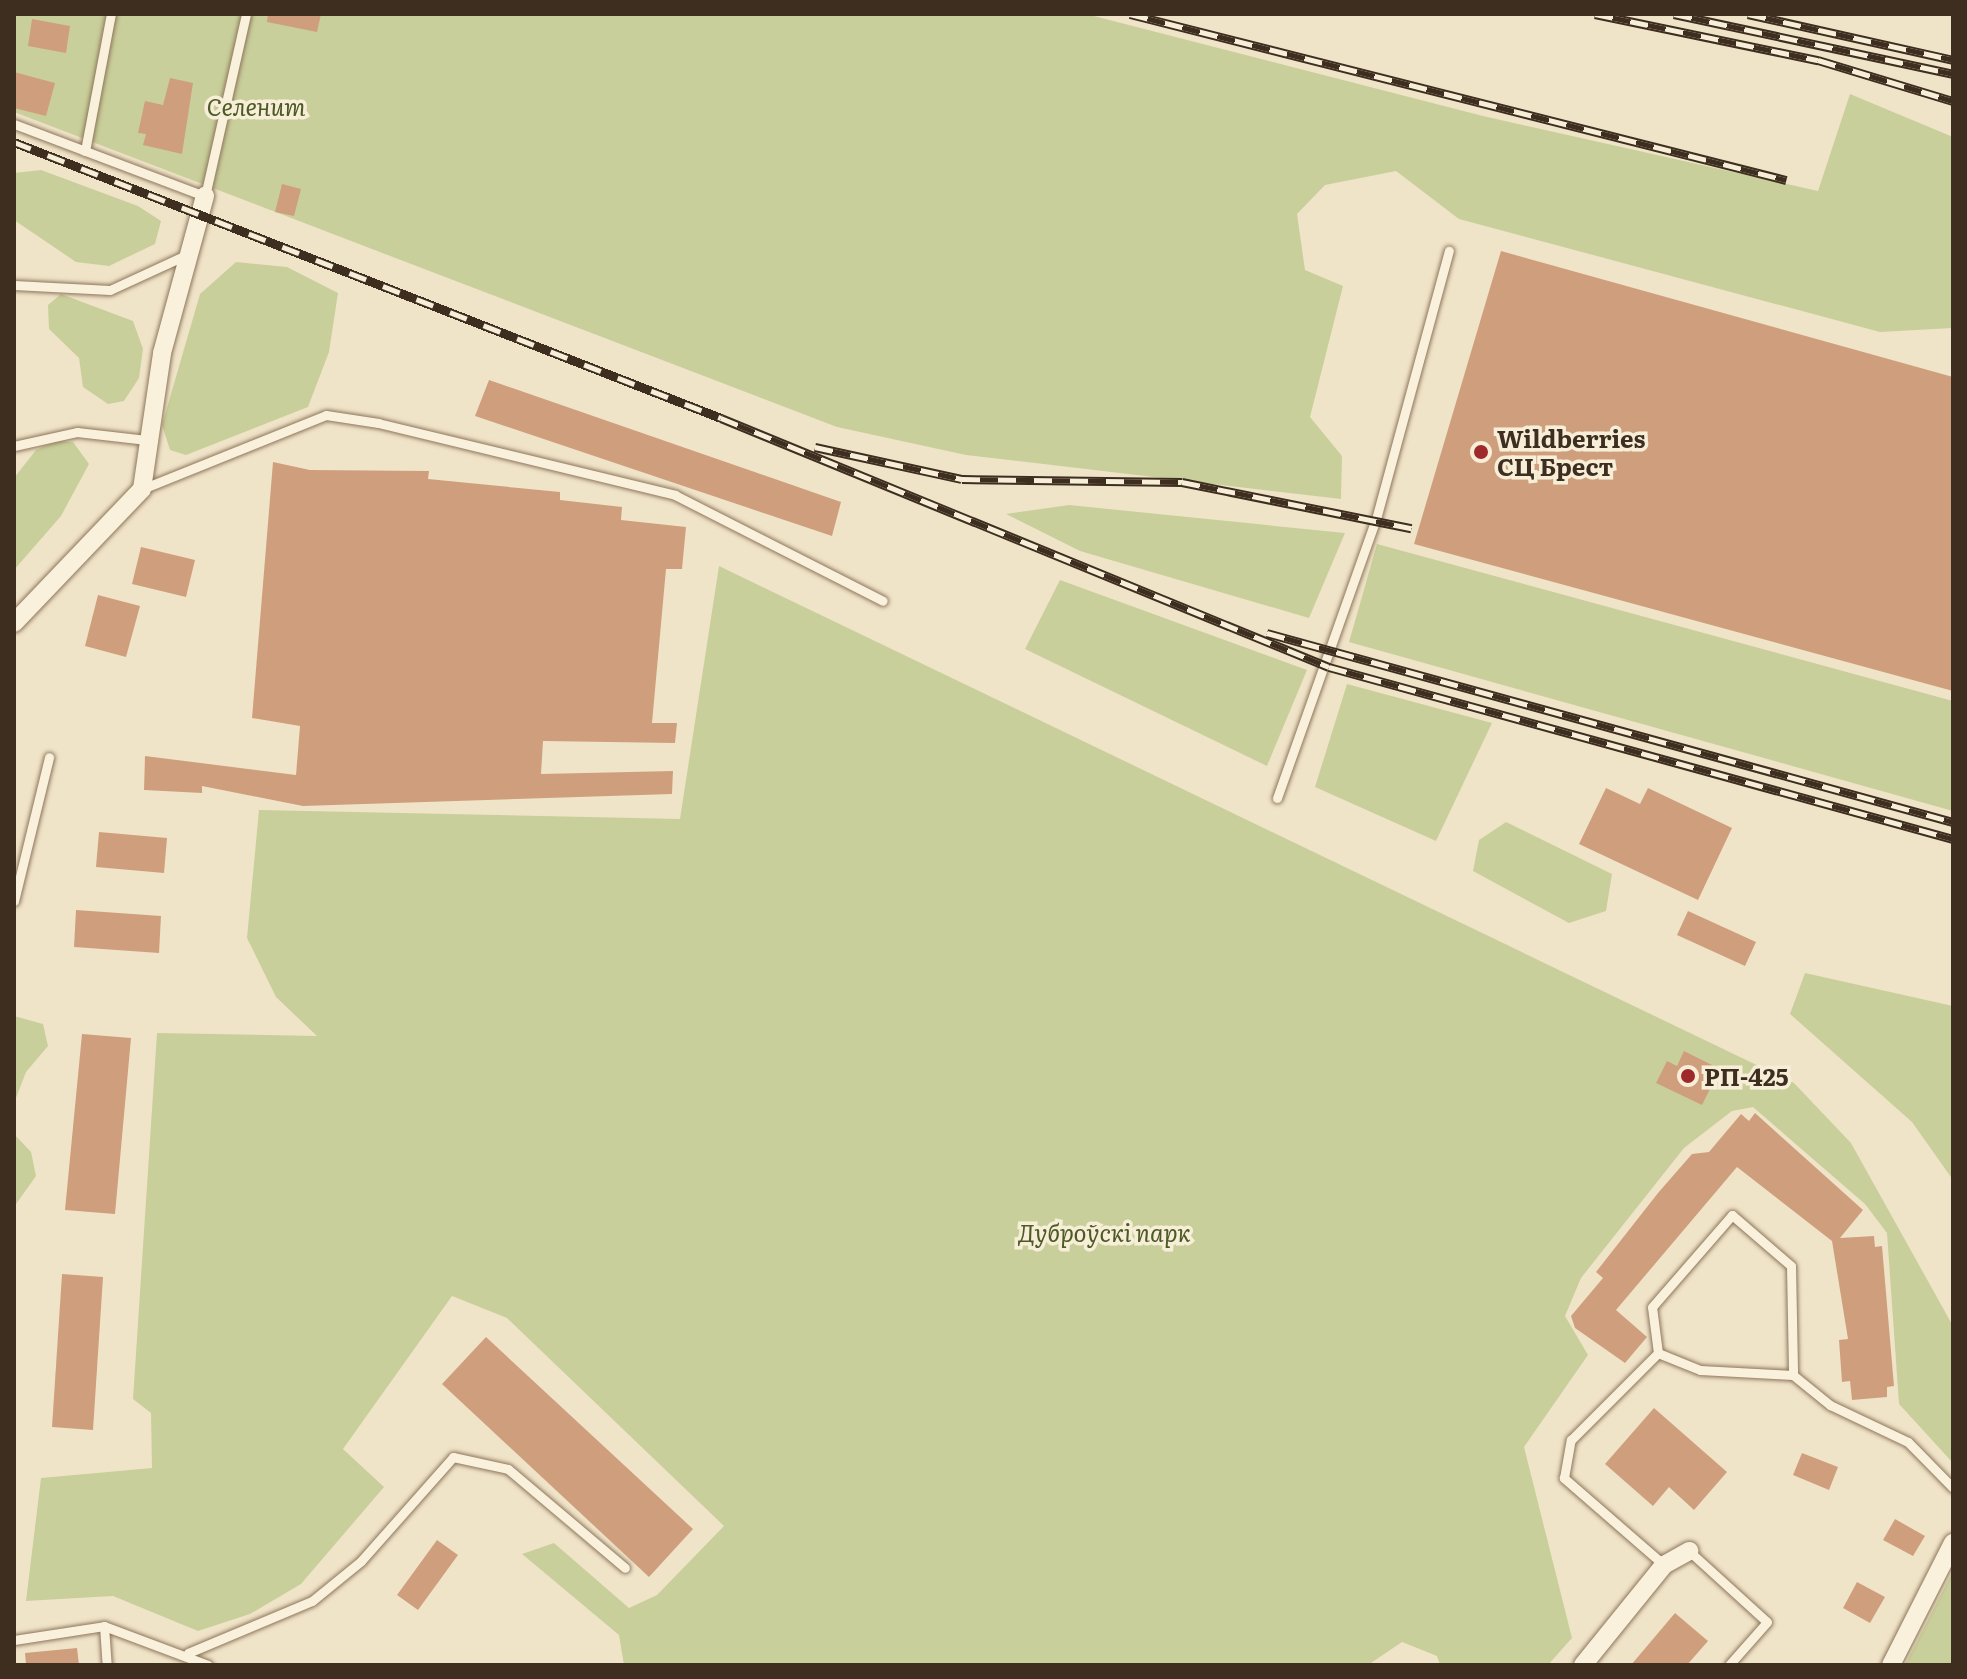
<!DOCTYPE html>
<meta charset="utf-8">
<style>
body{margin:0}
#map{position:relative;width:1967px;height:1679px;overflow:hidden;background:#f0e4c8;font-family:Literata,serif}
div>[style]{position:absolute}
.green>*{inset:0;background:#c9cf9b}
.building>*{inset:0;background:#cf9f7d}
.roads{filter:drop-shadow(0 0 2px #8d765c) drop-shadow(0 0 2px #8d765c)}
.lane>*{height:9px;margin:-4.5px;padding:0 4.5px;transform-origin:4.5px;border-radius:4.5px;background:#faf1dc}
.street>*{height:18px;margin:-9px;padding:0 9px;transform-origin:9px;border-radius:9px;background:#faf1dc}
.rail>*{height:9px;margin-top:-4.5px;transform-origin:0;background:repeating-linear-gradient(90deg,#f7eed8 0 18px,#3d2e20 0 36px);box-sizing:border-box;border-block:2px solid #3d2e20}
.dots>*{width:22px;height:22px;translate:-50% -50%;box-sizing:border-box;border:4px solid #f7eed8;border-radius:50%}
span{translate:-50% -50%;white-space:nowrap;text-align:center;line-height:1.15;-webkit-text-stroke:7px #f7eed8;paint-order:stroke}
.park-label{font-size:24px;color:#4d5a26;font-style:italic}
.poi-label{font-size:24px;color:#3d2e20;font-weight:700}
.left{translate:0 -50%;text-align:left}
.frame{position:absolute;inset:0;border:16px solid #3d2e20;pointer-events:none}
</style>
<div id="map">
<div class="green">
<i style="clip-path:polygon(14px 14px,1086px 14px,1483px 116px,1818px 191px,1850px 94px,1953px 137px,1953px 328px,1880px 332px,1459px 219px,1396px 171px,1325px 185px,1297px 214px,1305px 270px,1343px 286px,1310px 417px,1342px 456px,1341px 499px,966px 455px,837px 427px,14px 112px)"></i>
<i style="clip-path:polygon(41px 170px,138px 206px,161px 221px,155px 244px,109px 266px,76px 262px,14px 220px,14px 173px)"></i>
<i style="clip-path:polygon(236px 262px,287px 267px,338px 293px,329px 352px,308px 407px,186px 455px,170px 450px,162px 425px,200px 294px)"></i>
<i style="clip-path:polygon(61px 294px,133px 321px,143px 349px,139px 378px,124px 401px,108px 404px,83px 387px,79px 358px,49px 329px,48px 305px)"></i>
<i style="clip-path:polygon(57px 441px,73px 442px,89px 464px,61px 516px,14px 570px,14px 478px,36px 450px)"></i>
<i style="clip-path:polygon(1069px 505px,1345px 533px,1309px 618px,1080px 551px,1006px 514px)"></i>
<i style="clip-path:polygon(1377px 544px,1953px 701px,1953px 811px,1349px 642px)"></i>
<i style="clip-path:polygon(719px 566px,1794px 1083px,1851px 1143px,1953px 1326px,1953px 1463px,1899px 1404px,1887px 1233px,1865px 1204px,1753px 1107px,1732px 1111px,1684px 1148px,1581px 1278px,1565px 1316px,1588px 1355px,1524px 1447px,1572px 1638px,1548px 1665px,1440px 1665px,1437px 1656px,1402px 1642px,1368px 1665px,624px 1665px,619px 1635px,522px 1554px,554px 1543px,629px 1608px,657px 1595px,724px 1526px,507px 1318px,452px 1296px,343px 1449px,384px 1487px,301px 1584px,250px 1614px,198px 1631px,113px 1596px,26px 1601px,41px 1478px,152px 1468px,151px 1413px,133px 1399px,157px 1033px,317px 1036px,276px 997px,247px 938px,259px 810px,680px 819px)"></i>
<i style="clip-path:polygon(1060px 580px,1307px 670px,1267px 766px,1025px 649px)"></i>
<i style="clip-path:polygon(1347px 684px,1492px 723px,1436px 841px,1315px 787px)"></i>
<i style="clip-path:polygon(1506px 822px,1612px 874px,1606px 911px,1569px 923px,1473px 871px,1479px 840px)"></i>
<i style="clip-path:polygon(1805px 973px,1953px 1006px,1953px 1180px,1912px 1122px,1790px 1014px)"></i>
<i style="clip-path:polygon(14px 1016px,43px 1024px,48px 1046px,26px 1072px,14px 1103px)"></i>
<i style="clip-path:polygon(14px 1134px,31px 1152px,36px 1176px,14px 1207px)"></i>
<i style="clip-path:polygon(1953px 1571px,1953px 1665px,1905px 1665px)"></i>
</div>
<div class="building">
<i style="clip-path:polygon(268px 14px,321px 14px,317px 32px,267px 22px)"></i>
<i style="clip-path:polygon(32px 19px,70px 26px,66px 53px,28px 46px)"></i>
<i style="clip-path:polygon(14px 72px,55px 83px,46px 116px,14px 108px)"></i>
<i style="clip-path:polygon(170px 78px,193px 83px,182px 154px,143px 145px,146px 134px,138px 133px,145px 101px,163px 105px)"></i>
<i style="clip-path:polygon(282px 184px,301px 189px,294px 216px,275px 212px)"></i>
<i style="clip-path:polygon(1501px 251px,1953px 377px,1953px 691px,1414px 544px)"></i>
<i style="clip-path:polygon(489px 380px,841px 502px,832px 536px,475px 416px)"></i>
<i style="clip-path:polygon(273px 462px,310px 470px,429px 471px,428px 479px,560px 492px,560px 500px,622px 507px,621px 520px,686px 527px,682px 569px,666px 569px,652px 723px,677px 723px,675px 743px,543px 741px,541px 774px,673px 771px,672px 794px,303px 806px,202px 786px,202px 793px,144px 790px,145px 756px,296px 775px,300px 726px,252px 718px)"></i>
<i style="clip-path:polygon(141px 547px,195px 560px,186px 597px,132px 584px)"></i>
<i style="clip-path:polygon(98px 595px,140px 606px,126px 657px,85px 646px)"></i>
<i style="clip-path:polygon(1606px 788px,1640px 804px,1648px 788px,1732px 828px,1698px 900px,1579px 844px)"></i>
<i style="clip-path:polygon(99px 832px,167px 838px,164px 873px,96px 867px)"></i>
<i style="clip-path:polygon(76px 910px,161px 916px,159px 953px,74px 947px)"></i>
<i style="clip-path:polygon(1688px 911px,1756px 942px,1745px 966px,1677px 935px)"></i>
<i style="clip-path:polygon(82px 1034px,131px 1038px,115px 1214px,65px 1210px)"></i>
<i style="clip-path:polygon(1684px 1051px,1720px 1069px,1702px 1105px,1656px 1083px,1667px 1061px,1677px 1066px)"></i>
<i style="clip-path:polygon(1755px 1113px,1863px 1210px,1840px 1238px,1874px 1236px,1875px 1247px,1882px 1246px,1894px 1386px,1887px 1387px,1887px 1397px,1852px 1400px,1850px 1381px,1842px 1382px,1839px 1340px,1848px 1339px,1832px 1241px,1737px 1167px,1616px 1310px,1647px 1337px,1625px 1363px,1575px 1328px,1571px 1316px,1603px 1278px,1596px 1272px,1658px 1193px,1692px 1154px,1709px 1152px,1741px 1114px,1749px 1121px)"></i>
<i style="clip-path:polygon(62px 1274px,103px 1277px,93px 1430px,52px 1427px)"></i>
<i style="clip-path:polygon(486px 1337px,693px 1529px,649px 1577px,442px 1384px)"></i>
<i style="clip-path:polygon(1654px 1408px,1727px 1472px,1694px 1510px,1669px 1487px,1653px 1506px,1605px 1464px)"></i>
<i style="clip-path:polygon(1802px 1453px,1838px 1467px,1829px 1490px,1793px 1475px)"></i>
<i style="clip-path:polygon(1895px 1519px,1925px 1536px,1913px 1556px,1883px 1540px)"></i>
<i style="clip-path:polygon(437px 1540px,458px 1555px,418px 1610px,397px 1595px)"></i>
<i style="clip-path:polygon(1857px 1582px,1885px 1597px,1870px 1623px,1843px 1608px)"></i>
<i style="clip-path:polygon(1675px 1613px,1708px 1641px,1687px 1665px,1631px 1665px)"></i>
<i style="clip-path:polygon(77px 1648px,79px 1665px,26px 1665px,25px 1653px)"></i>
</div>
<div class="roads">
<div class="lane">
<i style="left:14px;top:124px;width:204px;rotate:20.7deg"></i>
<i style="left:205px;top:196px;width:187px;rotate:-77.3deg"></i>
<i style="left:85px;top:151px;width:139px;rotate:-79.3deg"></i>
<i style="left:14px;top:285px;width:96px;rotate:3deg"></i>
<i style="left:110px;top:290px;width:84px;rotate:-24.7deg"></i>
<i style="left:14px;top:446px;width:65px;rotate:-12.5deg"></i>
<i style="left:77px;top:432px;width:70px;rotate:6.5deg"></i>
<i style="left:142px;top:489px;width:198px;rotate:-21.9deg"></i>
<i style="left:326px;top:415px;width:53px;rotate:8.7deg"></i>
<i style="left:378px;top:423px;width:306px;rotate:13.6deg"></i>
<i style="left:675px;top:495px;width:233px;rotate:27deg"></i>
<i style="left:1277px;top:798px;width:296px;rotate:-70.5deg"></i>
<i style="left:1376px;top:519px;width:278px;rotate:-74.8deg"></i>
<i style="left:14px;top:901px;width:148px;rotate:-76.3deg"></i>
<i style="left:1658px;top:1353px;width:46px;rotate:-97.4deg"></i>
<i style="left:1652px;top:1307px;width:122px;rotate:-49deg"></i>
<i style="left:1732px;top:1215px;width:78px;rotate:40.8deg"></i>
<i style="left:1791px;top:1266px;width:109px;rotate:88.9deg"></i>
<i style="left:1689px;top:1551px;width:105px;rotate:42.3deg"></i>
<i style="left:1767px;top:1622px;width:57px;rotate:131.5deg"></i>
<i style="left:1664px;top:1565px;width:133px;rotate:-139deg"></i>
<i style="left:1564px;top:1478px;width:39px;rotate:-80deg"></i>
<i style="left:1571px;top:1440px;width:123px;rotate:-45deg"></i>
<i style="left:1658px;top:1353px;width:45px;rotate:22deg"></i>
<i style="left:1700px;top:1370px;width:93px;rotate:3.1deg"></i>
<i style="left:1793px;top:1375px;width:48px;rotate:39deg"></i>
<i style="left:1830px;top:1405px;width:86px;rotate:25.4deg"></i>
<i style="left:1908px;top:1442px;width:64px;rotate:45.6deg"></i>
<i style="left:104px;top:1626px;width:39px;rotate:86deg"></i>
<i style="left:14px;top:1640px;width:91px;rotate:-8.8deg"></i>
<i style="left:104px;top:1626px;width:111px;rotate:20.6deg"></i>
<i style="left:188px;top:1653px;width:134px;rotate:-22.8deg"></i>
<i style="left:312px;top:1601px;width:63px;rotate:-39.2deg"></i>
<i style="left:361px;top:1561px;width:139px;rotate:-48.5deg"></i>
<i style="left:453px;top:1457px;width:56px;rotate:12.3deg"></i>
<i style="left:508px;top:1469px;width:153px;rotate:40.2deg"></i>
</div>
<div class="street">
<i style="left:14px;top:623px;width:185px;rotate:-46.3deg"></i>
<i style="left:142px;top:489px;width:137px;rotate:-81.6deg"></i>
<i style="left:162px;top:353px;width:163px;rotate:-74.7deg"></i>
<i style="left:1583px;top:1665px;width:129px;rotate:-51deg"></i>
<i style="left:1664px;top:1565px;width:29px;rotate:-29deg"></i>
<i style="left:1891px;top:1665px;width:137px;rotate:-63.1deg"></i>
</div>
</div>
<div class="rail">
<i style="left:1130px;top:14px;width:677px;rotate:14.2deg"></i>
<i style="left:1595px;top:14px;width:228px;rotate:11.7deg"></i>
<i style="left:1818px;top:60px;width:141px;rotate:16.9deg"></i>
<i style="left:1674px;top:14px;width:285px;rotate:12.1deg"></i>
<i style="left:1748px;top:14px;width:210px;rotate:12.6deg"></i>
<i style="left:14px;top:142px;width:759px;rotate:21.32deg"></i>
<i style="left:721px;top:418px;width:657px;rotate:22.27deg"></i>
<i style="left:1329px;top:667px;width:647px;rotate:15.41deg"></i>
<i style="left:815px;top:447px;width:150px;rotate:12.3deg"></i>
<i style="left:962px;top:479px;width:220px;rotate:0.8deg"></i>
<i style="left:1182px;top:482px;width:234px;rotate:11.4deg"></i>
<i style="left:1267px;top:633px;width:712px;rotate:15.4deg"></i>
</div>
<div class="dots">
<i style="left:1481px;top:452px;background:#9e2a2b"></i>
<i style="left:1688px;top:1076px;background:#9e2a2b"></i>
</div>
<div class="park-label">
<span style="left:256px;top:106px">Селенит</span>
<span style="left:1104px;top:1232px">Дуброўскі парк</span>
</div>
<div class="poi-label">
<span class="left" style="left:1497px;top:452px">Wildberries<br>СЦ Брест</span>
<span class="left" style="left:1704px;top:1076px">РП-425</span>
</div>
<div class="frame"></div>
</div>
